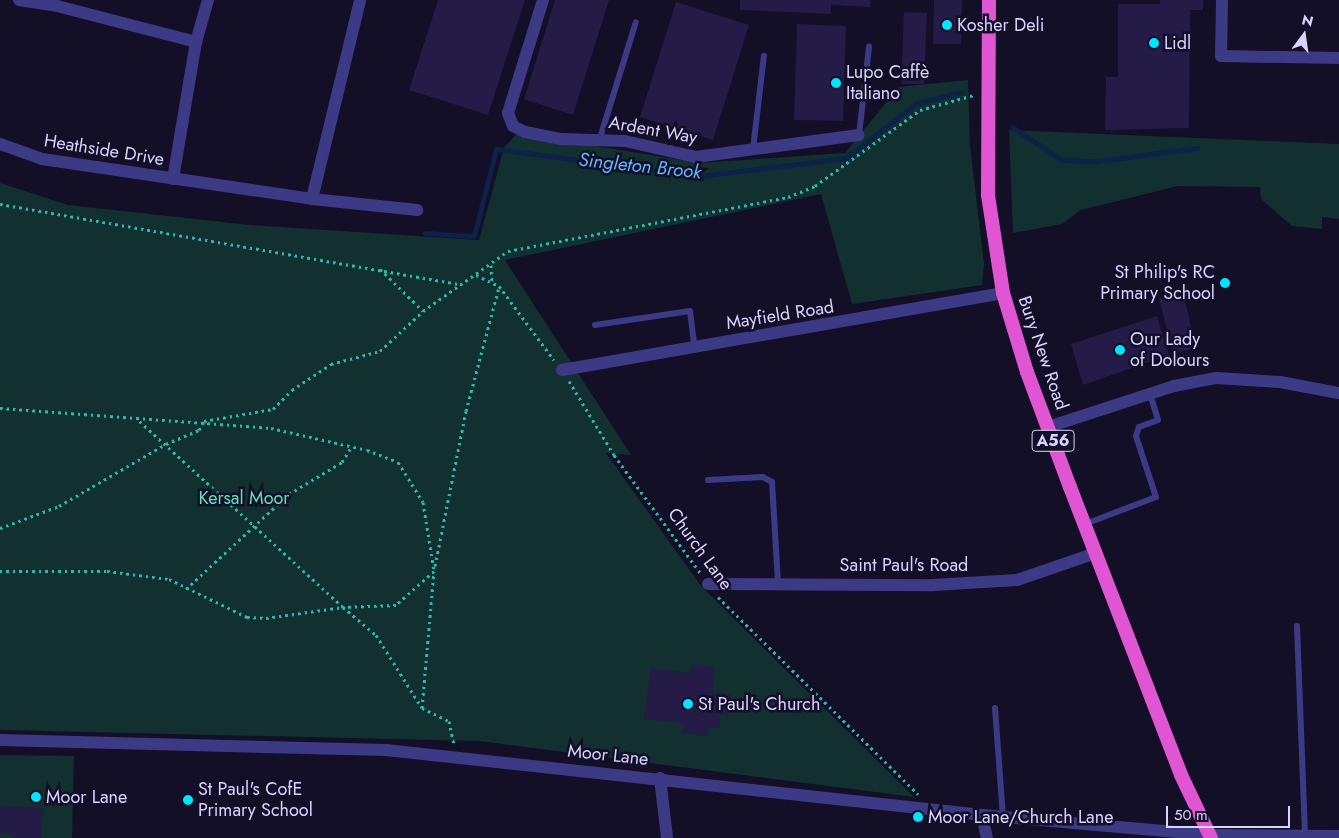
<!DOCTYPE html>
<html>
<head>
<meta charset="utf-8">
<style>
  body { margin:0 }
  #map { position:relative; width:1339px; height:838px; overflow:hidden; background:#130f26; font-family:Jost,sans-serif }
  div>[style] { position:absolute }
  .green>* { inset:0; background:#12302f }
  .stream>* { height:5px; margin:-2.5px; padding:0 2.5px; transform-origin:2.5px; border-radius:2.5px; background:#0c2248 }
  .building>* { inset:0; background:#241b47 }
  .path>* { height:3px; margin-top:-1.5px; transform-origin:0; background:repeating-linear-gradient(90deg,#2fb8b0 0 2.5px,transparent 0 6.5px) }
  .service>* { height:6px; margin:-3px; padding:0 3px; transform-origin:3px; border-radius:3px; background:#3d3a85 }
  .minor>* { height:12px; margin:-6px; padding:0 6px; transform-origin:6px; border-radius:6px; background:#3d3a85 }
  .trunk>* { height:14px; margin:-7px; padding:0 7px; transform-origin:7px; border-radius:7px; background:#e055d1 }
  .dots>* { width:14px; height:14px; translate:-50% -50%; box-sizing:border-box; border:2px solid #130f26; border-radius:50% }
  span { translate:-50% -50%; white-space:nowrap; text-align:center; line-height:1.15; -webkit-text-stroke:5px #130f26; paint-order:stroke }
  .shield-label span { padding:1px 4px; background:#130f26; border:1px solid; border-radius:4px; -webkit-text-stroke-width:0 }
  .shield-label { font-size:16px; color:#d9d4ff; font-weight:700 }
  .poi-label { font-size:18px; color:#d9d4ff }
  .left { translate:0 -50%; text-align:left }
  .right { translate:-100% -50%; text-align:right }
  .street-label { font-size:18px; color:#d9d4ff }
  .park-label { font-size:18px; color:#5fe0c0 }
  .water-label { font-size:19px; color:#62b6ff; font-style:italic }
  .north { position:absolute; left:1279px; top:10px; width:50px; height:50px; -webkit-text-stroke:4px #130f26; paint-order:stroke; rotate:14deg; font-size:14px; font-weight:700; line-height:20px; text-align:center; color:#d9d4ff }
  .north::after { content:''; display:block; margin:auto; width:18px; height:22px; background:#d9d4ff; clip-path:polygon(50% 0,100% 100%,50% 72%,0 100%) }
  .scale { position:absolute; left:1166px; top:806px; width:124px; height:22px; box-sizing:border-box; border:2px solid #d9d4ff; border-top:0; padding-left:6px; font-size:15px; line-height:18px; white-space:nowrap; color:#d9d4ff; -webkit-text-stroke:4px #130f26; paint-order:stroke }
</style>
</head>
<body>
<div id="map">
  <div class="green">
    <div style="clip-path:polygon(968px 80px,970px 145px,984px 264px,982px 285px,852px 304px,821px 194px,505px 260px,631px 455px,606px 453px,701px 586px,914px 797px,479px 741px,0 730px,0 183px,68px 205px,250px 225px,479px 240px,504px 148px,517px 133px,699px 163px,845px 153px,899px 87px)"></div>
    <div style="clip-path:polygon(1009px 130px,1339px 144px,1339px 219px,1322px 217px,1322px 229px,1292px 226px,1261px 199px,1260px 187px,1178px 186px,1081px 210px,1062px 224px,1013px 233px)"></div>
    <div style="clip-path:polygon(0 755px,74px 756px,72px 838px,0 838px)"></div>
  </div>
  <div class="stream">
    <div style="left:1012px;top:127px;width:60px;rotate:33.4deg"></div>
    <div style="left:1062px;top:160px;width:35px;rotate:2deg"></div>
    <div style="left:1097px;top:161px;width:101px;rotate:-7.4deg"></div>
    <div style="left:425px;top:233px;width:49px;rotate:3.5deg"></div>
    <div style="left:474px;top:236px;width:90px;rotate:-75.8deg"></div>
    <div style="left:496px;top:149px;width:206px;rotate:7.5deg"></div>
    <div style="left:700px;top:176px;width:147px;rotate:-7deg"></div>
    <div style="left:846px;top:158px;width:90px;rotate:-37.8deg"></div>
    <div style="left:917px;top:103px;width:45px;rotate:-14deg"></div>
  </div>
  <div class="building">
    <div style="clip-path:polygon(438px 0,525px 0,488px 115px,409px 90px)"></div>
    <div style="clip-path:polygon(555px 0,609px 0,573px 115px,524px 99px)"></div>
    <div style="clip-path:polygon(740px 0,871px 0,870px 7px,831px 5px,831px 14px,740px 10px)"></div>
    <div style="clip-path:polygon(934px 0,962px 0,961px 44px,933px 44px)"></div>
    <div style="clip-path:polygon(1160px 0,1203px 0,1203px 10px,1190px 10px,1189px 128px,1105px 130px,1106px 77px,1118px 77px,1118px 4px,1160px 4px)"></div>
    <div style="clip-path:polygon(676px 2px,749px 25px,713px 140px,640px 117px)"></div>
    <div style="clip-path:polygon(904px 12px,927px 13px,924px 84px,901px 84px)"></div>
    <div style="clip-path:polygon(797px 24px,846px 26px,843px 121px,794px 120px)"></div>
    <div style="clip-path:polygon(1184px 296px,1196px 349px,1173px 353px,1159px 299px)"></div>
    <div style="clip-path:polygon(1157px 316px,1169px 355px,1083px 385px,1071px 344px)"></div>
    <div style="clip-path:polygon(692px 665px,715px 668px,712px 692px,731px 694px,728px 715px,721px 714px,719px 728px,708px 727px,707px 736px,683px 733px,684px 723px,644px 719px,651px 668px,691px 673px)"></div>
    <div style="clip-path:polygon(0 806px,43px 808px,41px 838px,14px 838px,14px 834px,0 833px)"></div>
  </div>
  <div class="path">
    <div style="left:0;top:204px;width:464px;rotate:9.9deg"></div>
    <div style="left:491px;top:265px;width:17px;rotate:87deg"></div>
    <div style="left:380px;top:269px;width:60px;rotate:44.3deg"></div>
    <div style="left:476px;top:275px;width:25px;rotate:26deg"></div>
    <div style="left:499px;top:286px;width:92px;rotate:53.4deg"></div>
    <div style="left:569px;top:381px;width:87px;rotate:58.7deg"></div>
    <div style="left:614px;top:455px;width:147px;rotate:53.8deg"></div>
    <div style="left:0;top:408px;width:272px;rotate:4.2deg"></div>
    <div style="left:271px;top:428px;width:98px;rotate:12.9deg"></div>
    <div style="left:367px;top:450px;width:33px;rotate:21deg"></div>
    <div style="left:398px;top:462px;width:47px;rotate:58deg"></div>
    <div style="left:423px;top:502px;width:70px;rotate:80.9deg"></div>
    <div style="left:434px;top:571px;width:51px;rotate:138.2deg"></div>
    <div style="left:396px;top:605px;width:53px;rotate:177.8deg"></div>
    <div style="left:343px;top:607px;width:279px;rotate:-137.6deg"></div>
    <div style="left:0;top:528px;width:63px;rotate:-20.4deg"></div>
    <div style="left:59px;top:506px;width:124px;rotate:-30.1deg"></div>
    <div style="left:166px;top:444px;width:36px;rotate:-23deg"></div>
    <div style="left:199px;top:430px;width:10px;rotate:-61deg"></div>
    <div style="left:204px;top:421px;width:70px;rotate:-9.9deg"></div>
    <div style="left:273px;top:409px;width:27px;rotate:-45deg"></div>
    <div style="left:292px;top:390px;width:47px;rotate:-33.7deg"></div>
    <div style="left:331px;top:364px;width:51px;rotate:-14.9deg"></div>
    <div style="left:380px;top:351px;width:59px;rotate:-42.9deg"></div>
    <div style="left:423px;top:311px;width:104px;rotate:-35.2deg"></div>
    <div style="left:508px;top:251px;width:285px;rotate:-10.9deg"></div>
    <div style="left:788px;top:197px;width:29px;rotate:-22deg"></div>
    <div style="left:815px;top:186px;width:130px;rotate:-35.9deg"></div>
    <div style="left:920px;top:110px;width:56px;rotate:-15.5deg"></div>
    <div style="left:435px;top:566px;width:158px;rotate:-78.7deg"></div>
    <div style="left:466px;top:411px;width:128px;rotate:-75.1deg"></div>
    <div style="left:0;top:571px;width:107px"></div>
    <div style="left:107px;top:571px;width:63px;rotate:7.4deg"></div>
    <div style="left:169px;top:579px;width:87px;rotate:26deg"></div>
    <div style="left:247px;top:617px;width:19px;rotate:3deg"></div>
    <div style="left:266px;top:618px;width:78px;rotate:-8.1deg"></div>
    <div style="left:343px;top:607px;width:43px;rotate:40.3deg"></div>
    <div style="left:376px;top:635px;width:86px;rotate:57.8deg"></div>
    <div style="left:422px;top:708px;width:30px;rotate:26deg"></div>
    <div style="left:449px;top:721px;width:24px;rotate:78deg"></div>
    <div style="left:186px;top:589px;width:140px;rotate:-42.7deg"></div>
    <div style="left:289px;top:494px;width:62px;rotate:-31.1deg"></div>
    <div style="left:342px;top:462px;width:19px;rotate:-58deg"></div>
    <div style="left:718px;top:597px;width:281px;rotate:44.6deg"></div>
    <div style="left:422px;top:708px;width:137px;rotate:-85deg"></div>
  </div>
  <div class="service">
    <div style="left:859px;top:135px;width:89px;rotate:-83.5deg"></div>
    <div style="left:600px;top:138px;width:121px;rotate:-72.8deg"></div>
    <div style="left:753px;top:149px;width:94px;rotate:-83.3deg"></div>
    <div style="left:595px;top:325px;width:96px;rotate:-8.4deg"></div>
    <div style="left:690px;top:311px;width:35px;rotate:83deg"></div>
    <div style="left:708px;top:480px;width:55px;rotate:-3.1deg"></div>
    <div style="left:763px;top:477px;width:10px;rotate:29deg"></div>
    <div style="left:772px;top:482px;width:100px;rotate:86.6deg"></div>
    <div style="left:1085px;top:524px;width:76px;rotate:-20.8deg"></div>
    <div style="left:1156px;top:497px;width:64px;rotate:-108.2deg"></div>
    <div style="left:1136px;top:436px;width:9px;rotate:-72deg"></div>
    <div style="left:1139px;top:427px;width:20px;rotate:-20deg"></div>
    <div style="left:1158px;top:420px;width:28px;rotate:-107deg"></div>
    <div style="left:1297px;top:626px;width:209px;rotate:87.8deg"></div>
    <div style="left:995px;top:708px;width:108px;rotate:85.8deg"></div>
  </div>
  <div class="minor">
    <div style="left:19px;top:0;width:38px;rotate:9deg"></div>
    <div style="left:57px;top:6px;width:144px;rotate:14.5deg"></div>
    <div style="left:543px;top:0;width:118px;rotate:107.2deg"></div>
    <div style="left:508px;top:113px;width:14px;rotate:69deg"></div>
    <div style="left:513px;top:126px;width:13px;rotate:27deg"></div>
    <div style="left:525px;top:132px;width:37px;rotate:11deg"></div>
    <div style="left:561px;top:139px;width:64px;rotate:1.8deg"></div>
    <div style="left:625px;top:141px;width:73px;rotate:12.7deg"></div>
    <div style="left:696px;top:157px;width:164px;rotate:-7.7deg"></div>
    <div style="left:1222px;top:0;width:56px;rotate:91deg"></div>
    <div style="left:1221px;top:56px;width:118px;rotate:1deg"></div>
    <div style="left:0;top:144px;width:45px;rotate:19.7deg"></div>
    <div style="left:42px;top:159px;width:273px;rotate:8.4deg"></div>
    <div style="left:312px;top:199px;width:106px;rotate:6deg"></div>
    <div style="left:173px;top:179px;width:139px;rotate:-80.5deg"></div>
    <div style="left:196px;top:42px;width:44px;rotate:-74.1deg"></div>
    <div style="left:312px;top:199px;width:205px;rotate:-76.4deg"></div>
    <div style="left:562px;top:370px;width:448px;rotate:-9.9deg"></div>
    <div style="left:1048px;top:427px;width:133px;rotate:-18deg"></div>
    <div style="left:1174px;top:386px;width:43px;rotate:-10.8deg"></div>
    <div style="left:1216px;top:378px;width:64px;rotate:3.6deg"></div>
    <div style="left:1280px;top:382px;width:60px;rotate:10.6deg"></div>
    <div style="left:708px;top:584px;width:225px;rotate:0.3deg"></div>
    <div style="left:933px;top:585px;width:84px;rotate:-3.4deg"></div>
    <div style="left:1017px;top:580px;width:83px;rotate:-18.9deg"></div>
    <div style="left:0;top:740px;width:386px;rotate:1.5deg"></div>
    <div style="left:386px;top:750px;width:600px;rotate:6.22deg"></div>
    <div style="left:982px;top:815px;width:228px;rotate:5deg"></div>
    <div style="left:1209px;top:835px;width:130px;rotate:0.4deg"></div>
    <div style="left:660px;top:778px;width:60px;rotate:83.3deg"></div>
    <div style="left:982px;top:815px;width:24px;rotate:78deg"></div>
  </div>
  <div class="trunk">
    <div style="left:989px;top:0;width:195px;rotate:90.3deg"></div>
    <div style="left:988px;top:195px;width:99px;rotate:81.3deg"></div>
    <div style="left:1003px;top:293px;width:83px;rotate:73.1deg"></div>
    <div style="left:1027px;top:372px;width:123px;rotate:69.5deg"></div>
    <div style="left:1070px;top:487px;width:309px;rotate:68.9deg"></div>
    <div style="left:1181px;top:775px;width:70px;rotate:64.5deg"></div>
  </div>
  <div class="dots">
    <div style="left:947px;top:25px;background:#00e5ff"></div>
    <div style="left:1154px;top:43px;background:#00e5ff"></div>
    <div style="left:836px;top:83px;background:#00e5ff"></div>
    <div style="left:1225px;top:283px;background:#00e5ff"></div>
    <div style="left:1120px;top:350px;background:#00e5ff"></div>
    <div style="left:688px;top:704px;background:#00e5ff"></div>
    <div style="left:36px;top:797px;background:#00e5ff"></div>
    <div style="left:188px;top:800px;background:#00e5ff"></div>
    <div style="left:918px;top:817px;background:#00e5ff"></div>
  </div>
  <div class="shield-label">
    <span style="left:1053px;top:441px">A56</span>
  </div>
  <div class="poi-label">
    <span class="left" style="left:957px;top:25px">Kosher Deli</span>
    <span class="left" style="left:1164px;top:43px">Lidl</span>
    <span class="left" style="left:846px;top:83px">Lupo Caffè<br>Italiano</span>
    <span class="right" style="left:1215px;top:283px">St Philip's RC<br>Primary School</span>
    <span class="left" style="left:1130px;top:350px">Our Lady<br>of Dolours</span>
    <span class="left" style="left:698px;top:704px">St Paul's Church</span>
    <span class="left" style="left:198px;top:800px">St Paul's CofE<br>Primary School</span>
    <span class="left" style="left:46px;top:797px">Moor Lane</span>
    <span class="left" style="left:928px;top:817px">Moor Lane/Church Lane</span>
  </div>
  <div class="street-label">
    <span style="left:653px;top:130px;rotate:10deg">Ardent Way</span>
    <span style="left:104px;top:150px;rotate:9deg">Heathside Drive</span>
    <span style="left:780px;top:315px;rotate:-9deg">Mayfield Road</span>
    <span style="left:1043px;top:353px;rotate:71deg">Bury New Road</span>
    <span style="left:700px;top:549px;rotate:54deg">Church Lane</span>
    <span style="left:904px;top:565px">Saint Paul's Road</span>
    <span style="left:608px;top:755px;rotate:6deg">Moor Lane</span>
  </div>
  <div class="park-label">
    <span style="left:244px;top:498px">Kersal Moor</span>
  </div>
  <div class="water-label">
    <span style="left:640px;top:166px;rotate:6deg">Singleton Brook</span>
  </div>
  <div class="north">N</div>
  <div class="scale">50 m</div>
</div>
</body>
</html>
